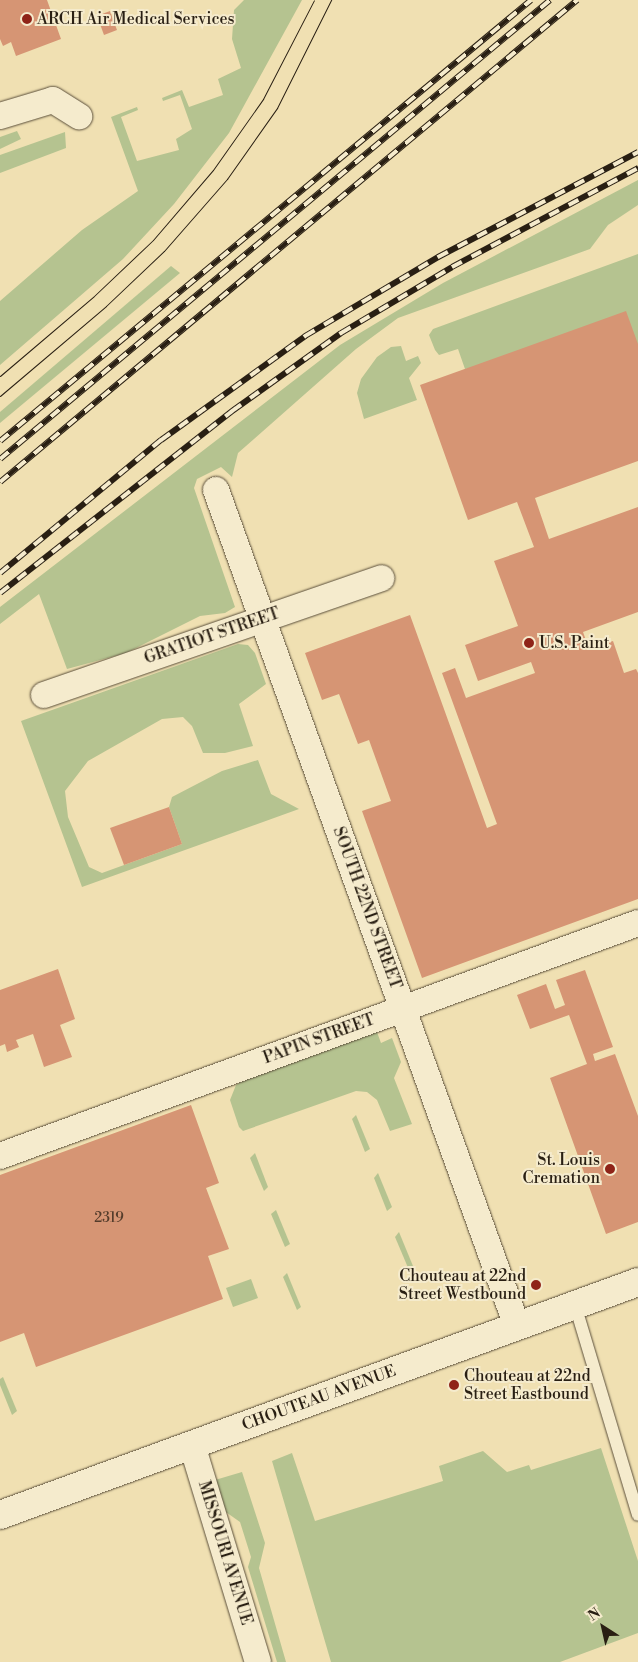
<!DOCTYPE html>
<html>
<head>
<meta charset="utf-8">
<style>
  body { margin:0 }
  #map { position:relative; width:638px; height:1662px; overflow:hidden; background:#f0e0b2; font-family:"Libre Bodoni",serif }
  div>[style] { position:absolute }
  .green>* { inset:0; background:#b5c390 }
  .building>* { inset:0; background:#d69574 }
  .roads { filter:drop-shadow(0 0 1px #5b4f3b) drop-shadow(0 0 1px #5b4f3b) }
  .service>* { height:12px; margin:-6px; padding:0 6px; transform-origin:6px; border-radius:6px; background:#f5ebcd }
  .minor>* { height:26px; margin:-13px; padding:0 13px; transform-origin:13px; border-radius:13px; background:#f5ebcd }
  .secondary>* { height:28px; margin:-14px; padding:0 14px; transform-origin:14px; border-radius:14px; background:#f5ebcd }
  .tram>* { height:1px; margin:-0.5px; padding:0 0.5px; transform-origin:0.5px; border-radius:0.5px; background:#291f13 }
  .rail>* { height:5.5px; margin-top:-2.75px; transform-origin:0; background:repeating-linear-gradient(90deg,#f5ebcd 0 11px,#291f13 0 22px); box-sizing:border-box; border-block:1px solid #291f13 }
  .dots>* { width:14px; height:14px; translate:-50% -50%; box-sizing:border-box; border:2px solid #f5ebcd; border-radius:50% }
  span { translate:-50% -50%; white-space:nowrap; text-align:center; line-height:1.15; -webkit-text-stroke:4px #f5ebcd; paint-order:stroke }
  .number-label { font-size:14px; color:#543c2b }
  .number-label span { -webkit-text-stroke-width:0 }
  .poi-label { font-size:16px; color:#291f13 }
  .left { translate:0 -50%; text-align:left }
  .right { translate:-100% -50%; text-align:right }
  .street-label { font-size:16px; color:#291f13 }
  .north { position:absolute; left:578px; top:1602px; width:50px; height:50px; -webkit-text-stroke:4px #f5ebcd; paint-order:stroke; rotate:325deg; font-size:14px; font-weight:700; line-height:20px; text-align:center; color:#291f13 }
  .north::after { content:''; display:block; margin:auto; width:18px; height:22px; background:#291f13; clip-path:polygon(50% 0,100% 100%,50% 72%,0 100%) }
</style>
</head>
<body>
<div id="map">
  <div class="green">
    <div style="clip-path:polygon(244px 0,302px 0,229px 133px,174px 204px,123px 259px,0 365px,0 301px,82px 230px,138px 191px,111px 117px,137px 107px,138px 110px,121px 117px,137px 161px,179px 150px,176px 139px,192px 129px,180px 95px,163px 101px,162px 98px,182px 90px,189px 107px,223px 95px,218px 79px,241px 68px,232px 39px,234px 10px)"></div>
    <div style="clip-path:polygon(17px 131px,21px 139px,0 149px,0 137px)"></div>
    <div style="clip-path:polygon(65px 132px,66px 148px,0 173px,0 155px)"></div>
    <div style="clip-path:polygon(638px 180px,638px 205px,608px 225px,590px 249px,398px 318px,356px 349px,238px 453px,232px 477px,221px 467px,197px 479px,194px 488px,235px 607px,225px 613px,200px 616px,126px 653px,67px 669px,39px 594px,0 624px,0 607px,340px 345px,443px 283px)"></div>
    <div style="clip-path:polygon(638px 254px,638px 344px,465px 369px,458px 349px,439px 355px,435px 350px,429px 335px,433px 329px)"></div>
    <div style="clip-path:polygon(171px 266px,180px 273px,0 423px,0 412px)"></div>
    <div style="clip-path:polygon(401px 346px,406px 361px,418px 356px,421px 363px,409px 378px,417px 400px,364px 419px,357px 393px,361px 379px,377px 357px,391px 347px)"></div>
    <div style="clip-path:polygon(238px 644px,248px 645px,255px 653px,266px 684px,239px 704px,253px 746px,225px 753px,203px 753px,192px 726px,183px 717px,162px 719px,88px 761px,65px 791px,68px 817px,89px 867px,102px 873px,182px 844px,169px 807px,172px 797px,222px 771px,258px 760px,271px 794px,299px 809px,82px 887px,21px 721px)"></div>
    <div style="clip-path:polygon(377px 1032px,381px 1043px,392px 1038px,401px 1062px,394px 1078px,412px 1124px,390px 1131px,377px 1100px,367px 1092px,356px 1091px,243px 1131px,239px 1127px,230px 1100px,236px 1085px,242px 1081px)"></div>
    <div style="clip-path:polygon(356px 1115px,370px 1149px,365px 1152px,352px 1119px)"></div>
    <div style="clip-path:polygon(255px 1153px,268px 1187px,264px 1191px,250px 1158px)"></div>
    <div style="clip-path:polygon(378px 1173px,392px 1207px,387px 1211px,374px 1178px)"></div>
    <div style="clip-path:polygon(276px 1210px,290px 1244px,285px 1247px,271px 1214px)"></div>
    <div style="clip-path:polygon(399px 1232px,413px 1266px,409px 1270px,395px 1237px)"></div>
    <div style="clip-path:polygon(287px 1273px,301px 1307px,297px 1310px,283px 1277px)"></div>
    <div style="clip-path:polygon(251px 1279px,258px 1298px,233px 1307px,226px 1288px)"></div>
    <div style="clip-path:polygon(3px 1377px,17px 1411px,12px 1415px,0 1385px,0 1379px)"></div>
    <div style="clip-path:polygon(601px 1448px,638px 1561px,638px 1633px,560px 1662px,331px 1662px,272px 1461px,292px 1453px,315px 1521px,443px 1481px,439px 1466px,483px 1451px,507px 1472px,529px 1465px,531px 1470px)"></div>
    <div style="clip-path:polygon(242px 1472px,265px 1543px,259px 1568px,286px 1662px,277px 1662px,248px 1567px,251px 1557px,240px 1522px,223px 1510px,215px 1480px)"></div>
  </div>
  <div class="building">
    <div style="clip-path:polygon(0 0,47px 0,61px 39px,16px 56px,11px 42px,3px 46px,0 39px)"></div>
    <div style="clip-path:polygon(110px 11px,117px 30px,104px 35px,97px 16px)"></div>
    <div style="clip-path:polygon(626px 311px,638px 344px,638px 461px,535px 498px,549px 539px,638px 507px,638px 612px,583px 632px,589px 649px,613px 641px,624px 673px,636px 669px,638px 673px,638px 899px,422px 978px,362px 811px,391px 801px,369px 740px,358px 744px,339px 694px,322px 700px,305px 653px,410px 615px,487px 828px,497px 824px,442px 673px,455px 668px,466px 698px,535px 673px,531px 662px,478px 681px,465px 645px,518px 626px,494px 561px,534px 547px,517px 502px,468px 520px,420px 385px)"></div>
    <div style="clip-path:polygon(169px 807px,182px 844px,124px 865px,110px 828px)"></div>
    <div style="clip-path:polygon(58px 969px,75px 1019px,60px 1025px,72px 1057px,44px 1067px,33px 1034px,16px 1040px,19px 1047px,7px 1052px,5px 1044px,0 1046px,0 990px)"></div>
    <div style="clip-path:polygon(585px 970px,613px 1047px,593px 1054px,595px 1061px,615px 1054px,638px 1116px,638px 1222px,606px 1234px,550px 1078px,587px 1064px,569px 1015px,530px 1029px,517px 995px,546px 984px,555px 1009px,565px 1005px,556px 980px)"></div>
    <div style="clip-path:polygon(191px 1105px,219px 1183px,206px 1188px,229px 1249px,208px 1256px,223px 1299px,36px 1367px,24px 1333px,0 1342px,0 1175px)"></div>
  </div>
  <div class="roads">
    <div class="service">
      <div style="left:575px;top:1305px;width:219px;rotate:73.3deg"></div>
    </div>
    <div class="minor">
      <div style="left:0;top:116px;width:55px;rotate:-16.8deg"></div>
      <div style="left:53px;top:100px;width:31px;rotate:32deg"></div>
      <div style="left:216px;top:490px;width:889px;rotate:70.2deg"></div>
      <div style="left:44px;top:695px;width:357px;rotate:-19.1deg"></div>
      <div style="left:0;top:1156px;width:679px;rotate:-20.06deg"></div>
      <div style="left:192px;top:1445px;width:227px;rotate:73.1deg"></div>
    </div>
    <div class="secondary">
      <div style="left:0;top:1515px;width:679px;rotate:-20.06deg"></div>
    </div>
  </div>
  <div class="tram">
    <div style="left:0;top:376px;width:123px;rotate:-40.4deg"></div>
    <div style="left:94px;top:296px;width:81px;rotate:-43.5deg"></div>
    <div style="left:153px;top:240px;width:92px;rotate:-49.4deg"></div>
    <div style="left:213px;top:170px;width:87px;rotate:-54.8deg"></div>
    <div style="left:263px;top:99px;width:111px;rotate:-62.7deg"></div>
    <div style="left:0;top:396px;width:139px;rotate:-40.3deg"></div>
    <div style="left:106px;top:306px;width:80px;rotate:-43.5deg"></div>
    <div style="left:164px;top:251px;width:96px;rotate:-48.8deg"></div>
    <div style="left:227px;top:179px;width:87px;rotate:-54.8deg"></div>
    <div style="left:277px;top:108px;width:121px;rotate:-63.4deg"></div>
  </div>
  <div class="rail">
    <div style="left:0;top:441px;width:690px;rotate:-39.71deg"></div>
    <div style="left:0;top:459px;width:716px;rotate:-39.85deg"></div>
    <div style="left:0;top:482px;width:752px;rotate:-39.87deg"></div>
    <div style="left:0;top:573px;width:209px;rotate:-39.6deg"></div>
    <div style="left:161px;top:440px;width:178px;rotate:-35.8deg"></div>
    <div style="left:305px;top:336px;width:155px;rotate:-30.7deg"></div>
    <div style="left:438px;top:257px;width:226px;rotate:-27.7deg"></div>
    <div style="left:0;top:593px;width:295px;rotate:-38.1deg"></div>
    <div style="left:232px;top:411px;width:134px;rotate:-35.6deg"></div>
    <div style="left:341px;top:333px;width:129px;rotate:-30.7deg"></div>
    <div style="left:452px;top:267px;width:211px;rotate:-28deg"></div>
  </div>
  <div class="dots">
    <div style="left:27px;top:19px;background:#8f2418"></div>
    <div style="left:529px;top:643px;background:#8f2418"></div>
    <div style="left:610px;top:1169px;background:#8f2418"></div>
    <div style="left:536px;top:1285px;background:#8f2418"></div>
    <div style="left:454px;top:1385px;background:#8f2418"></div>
  </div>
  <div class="number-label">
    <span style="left:109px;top:1218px">2319</span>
  </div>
  <div class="poi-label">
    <span class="left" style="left:37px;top:19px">ARCH Air Medical Services</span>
    <span class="left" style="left:539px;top:643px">U.S. Paint</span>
    <span class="right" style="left:600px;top:1169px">St. Louis<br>Cremation</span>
    <span class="right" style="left:526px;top:1285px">Chouteau at 22nd<br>Street Westbound</span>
    <span class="left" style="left:464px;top:1385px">Chouteau at 22nd<br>Street Eastbound</span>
  </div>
  <div class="street-label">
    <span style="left:212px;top:636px;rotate:-19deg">GRATIOT STREET</span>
    <span style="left:367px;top:908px;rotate:70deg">SOUTH 22ND STREET</span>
    <span style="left:319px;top:1039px;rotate:-20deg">PAPIN STREET</span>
    <span style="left:319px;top:1398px;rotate:-20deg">CHOUTEAU AVENUE</span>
    <span style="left:225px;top:1553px;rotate:73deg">MISSOURI AVENUE</span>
  </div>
  <div class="north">N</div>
</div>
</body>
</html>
